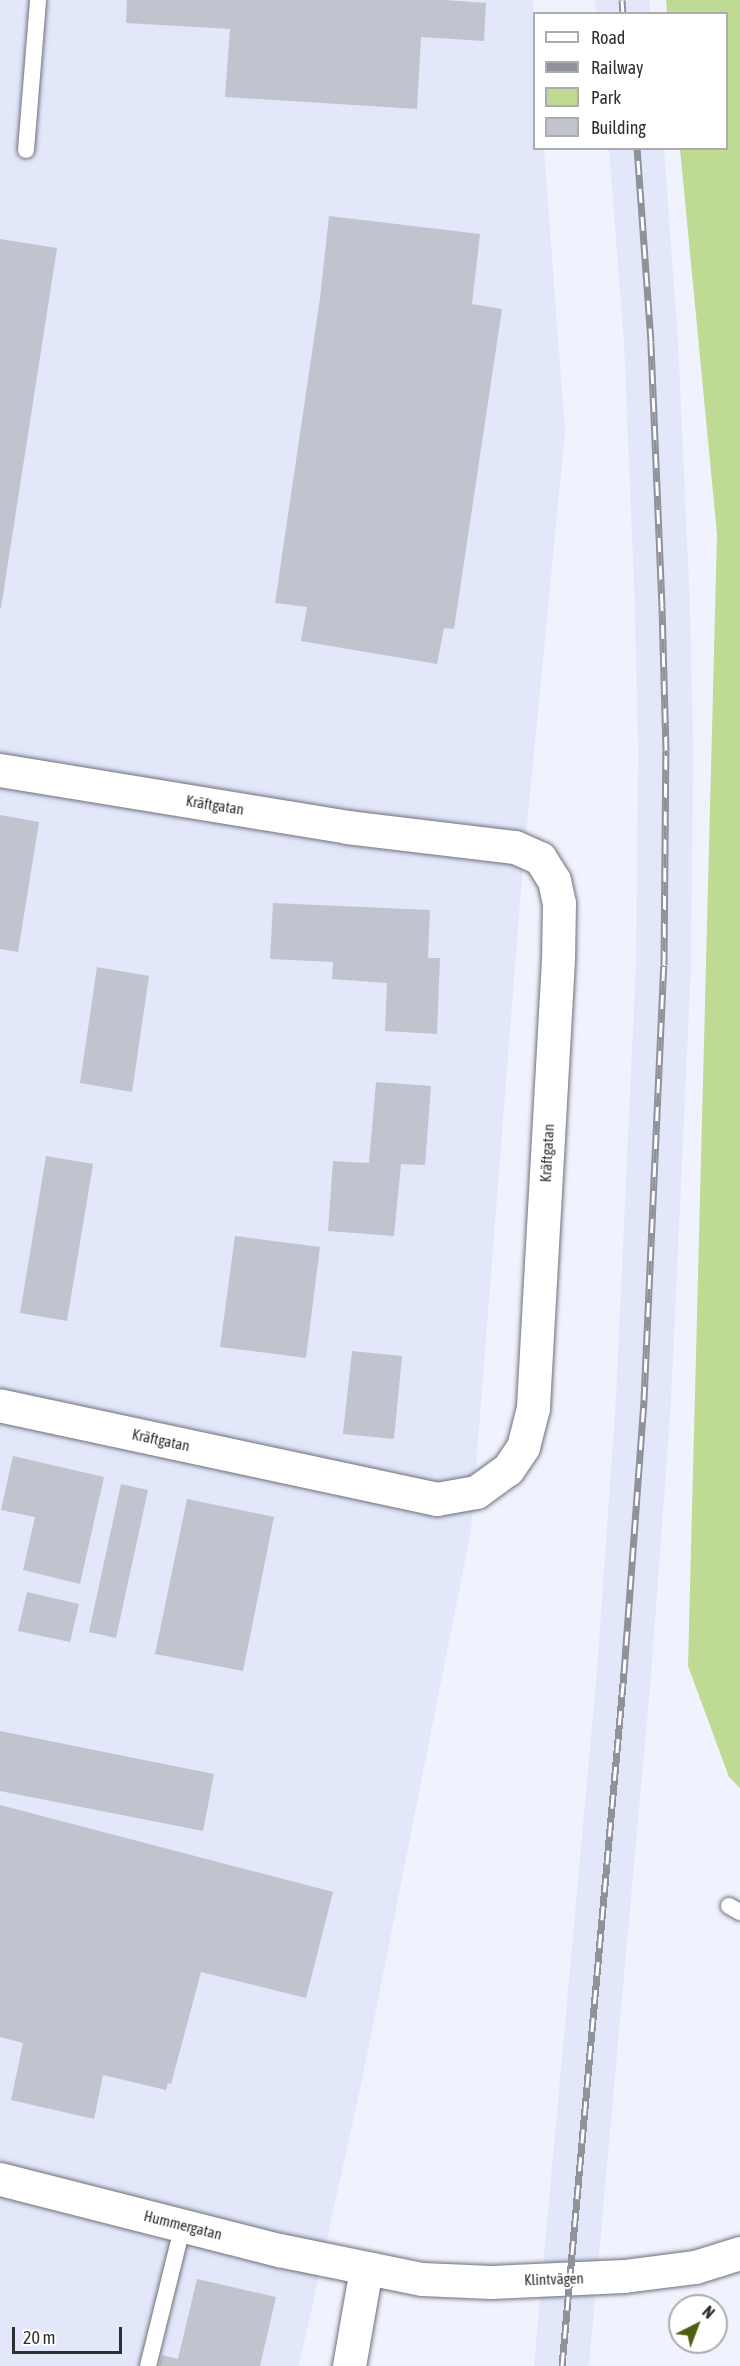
<!DOCTYPE html>
<html>
<head>
<meta charset="utf-8">
<style>
  body { margin:0 }
  #map { position:relative; width:740px; height:2366px; overflow:hidden; background:#f0f3fe; font-family:"Asap Condensed",sans-serif }
  div>[style] { position:absolute }
  .built>* { inset:0; background:#e3e7fa }
  .green>* { inset:0; background:#bfda93 }
  .building>* { inset:0; background:#c1c3ce }
  .roads { filter:drop-shadow(0 0 2px #6e717b) drop-shadow(0 0 2px #6e717b) }
  .lane>* { height:16px; margin:-8px; padding:0 8px; transform-origin:8px; border-radius:8px; background:#fff }
  .street>* { height:33px; margin:-16.5px; padding:0 16.5px; transform-origin:16.5px; border-radius:16.5px; background:#fff }
  .secondary>* { height:33px; margin:-16.5px; padding:0 16.5px; transform-origin:16.5px; border-radius:16.5px; background:#fff }
  .rail>* { height:7px; margin-top:-3.5px; transform-origin:0; background:repeating-linear-gradient(90deg,#fff 0 14px,#909299 0 28px); box-sizing:border-box; border-block:2px solid #909299 }
  span { translate:-50% -50%; white-space:nowrap; text-align:center; line-height:1.15; -webkit-text-stroke:4.5px #fff; paint-order:stroke }
  .street-label { font-size:15px; color:#2e2f33 }
  .legend { position:absolute; left:533px; top:12px; width:195px; height:138px; box-sizing:border-box; background:#fff; border:2px solid #abacad; margin:0; padding:8px 10px; list-style:none; font-size:18px; color:#2e2f33 }
  .legend li { display:flex; align-items:center; gap:12px; height:30px }
  .legend b { width:30px; border:2px solid #abacad }
  .north { position:absolute; left:668px; top:2294px; width:60px; height:60px; box-sizing:border-box; background:#fff; border:2px solid #abacad; border-radius:50%; rotate:42deg; font-size:16px; font-weight:700; line-height:24px; text-align:center; color:#2e2f33 }
  .north::after { content:''; display:block; margin:auto; width:21px; height:27px; background:#4b6210; clip-path:polygon(50% 0,100% 100%,50% 72%,0 100%) }
  .scale { position:absolute; left:12px; top:2327px; width:110px; height:27px; box-sizing:border-box; border:3px solid #2e2f33; border-top:0; padding-left:8px; font-size:18px; line-height:21px; white-space:nowrap; color:#2e2f33; -webkit-text-stroke:4px #fff; paint-order:stroke }
</style>
</head>
<body>
<div id="map">
  <div class="built">
    <div style="clip-path:polygon(0 0,533px 0,534px 148px,544px 149px,565px 432px,522px 877px,471px 1531px,361px 2085px,299px 2366px,0 2366px)"></div>
    <div style="clip-path:polygon(594px 0,649px 0,651px 13px,596px 13px)"></div>
    <div style="clip-path:polygon(609px 149px,664px 149px,678px 341px,690px 607px,693px 750px,691px 965px,671px 1402px,651px 1676px,589px 2366px,534px 2366px,597px 1671px,616px 1398px,636px 964px,638px 750px,635px 608px,624px 343px)"></div>
  </div>
  <div class="green">
    <div style="clip-path:polygon(666px 0,740px 0,740px 1788px,729px 1777px,688px 1666px,717px 534px,680px 149px,726px 148px,726px 14px,667px 13px)"></div>
  </div>
  <div class="building">
    <div style="clip-path:polygon(127px 0,445px 0,486px 3px,484px 41px,421px 37px,417px 109px,225px 97px,230px 29px,126px 23px)"></div>
    <div style="clip-path:polygon(329px 216px,480px 234px,472px 304px,502px 309px,454px 629px,444px 628px,437px 664px,301px 641px,307px 607px,275px 603px,320px 298px)"></div>
    <div style="clip-path:polygon(0 239px,57px 248px,1px 608px,0 608px)"></div>
    <div style="clip-path:polygon(0 815px,39px 822px,18px 952px,0 949px)"></div>
    <div style="clip-path:polygon(273px 903px,430px 910px,428px 958px,440px 958px,437px 1034px,385px 1031px,387px 983px,332px 979px,333px 962px,270px 959px)"></div>
    <div style="clip-path:polygon(97px 967px,149px 976px,132px 1092px,80px 1083px)"></div>
    <div style="clip-path:polygon(376px 1082px,431px 1086px,425px 1165px,401px 1164px,394px 1236px,328px 1231px,333px 1161px,369px 1163px)"></div>
    <div style="clip-path:polygon(46px 1156px,93px 1164px,67px 1321px,20px 1313px)"></div>
    <div style="clip-path:polygon(235px 1236px,320px 1247px,306px 1358px,220px 1347px)"></div>
    <div style="clip-path:polygon(352px 1351px,402px 1356px,394px 1439px,343px 1434px)"></div>
    <div style="clip-path:polygon(13px 1456px,104px 1477px,80px 1584px,23px 1570px,35px 1517px,1px 1510px)"></div>
    <div style="clip-path:polygon(121px 1484px,148px 1490px,116px 1638px,89px 1632px)"></div>
    <div style="clip-path:polygon(187px 1499px,274px 1517px,243px 1671px,155px 1654px)"></div>
    <div style="clip-path:polygon(27px 1592px,79px 1604px,70px 1642px,18px 1631px)"></div>
    <div style="clip-path:polygon(0 1731px,214px 1774px,203px 1831px,0 1791px)"></div>
    <div style="clip-path:polygon(0 1805px,333px 1892px,306px 1998px,201px 1972px,171px 2084px,168px 2083px,166px 2090px,103px 2075px,94px 2119px,11px 2100px,23px 2043px,0 2037px)"></div>
    <div style="clip-path:polygon(197px 2279px,276px 2297px,260px 2366px,159px 2366px,162px 2355px,178px 2359px)"></div>
  </div>
  <div class="roads">
    <div class="lane">
      <div style="left:26px;top:150px;width:150px;rotate:-85.4deg"></div>
      <div style="left:729px;top:1906px;width:13px;rotate:29deg"></div>
      <div style="left:148px;top:2366px;width:145px;rotate:-76.1deg"></div>
    </div>
    <div class="street">
      <div style="left:0;top:770px;width:352px;rotate:9.3deg"></div>
      <div style="left:347px;top:827px;width:169px;rotate:6.8deg"></div>
      <div style="left:515px;top:847px;width:27px;rotate:24deg"></div>
      <div style="left:540px;top:858px;width:26px;rotate:58deg"></div>
      <div style="left:554px;top:880px;width:24px;rotate:78deg"></div>
      <div style="left:559px;top:903px;width:56px;rotate:91deg"></div>
      <div style="left:558px;top:959px;width:450px;rotate:93.2deg"></div>
      <div style="left:533px;top:1408px;width:40px;rotate:104.4deg"></div>
      <div style="left:523px;top:1447px;width:27px;rotate:124deg"></div>
      <div style="left:508px;top:1469px;width:39px;rotate:144deg"></div>
      <div style="left:476px;top:1492px;width:40px;rotate:170deg"></div>
      <div style="left:437px;top:1499px;width:447px;rotate:-167.9deg"></div>
    </div>
    <div class="secondary">
      <div style="left:0;top:2179px;width:288px;rotate:14.3deg"></div>
      <div style="left:279px;top:2250px;width:146px;rotate:11.5deg"></div>
      <div style="left:422px;top:2279px;width:69px;rotate:2.5deg"></div>
      <div style="left:491px;top:2282px;width:133px;rotate:-2.6deg"></div>
      <div style="left:624px;top:2276px;width:72px;rotate:-7.2deg"></div>
      <div style="left:695px;top:2267px;width:47px;rotate:-17.3deg"></div>
      <div style="left:349px;top:2366px;width:98px;rotate:-80.1deg"></div>
    </div>
  </div>
  <div class="rail">
    <div style="left:622px;top:0;width:14px;rotate:86deg"></div>
    <div style="left:562px;top:2366px;width:696px;rotate:-84.89deg"></div>
    <div style="left:624px;top:1673px;width:274px;rotate:-85.8deg"></div>
    <div style="left:644px;top:1400px;width:435px;rotate:-87.4deg"></div>
    <div style="left:664px;top:965px;width:215px;rotate:-89.5deg"></div>
    <div style="left:666px;top:750px;width:143px;rotate:-91.6deg"></div>
    <div style="left:662px;top:607px;width:265px;rotate:-92.4deg"></div>
    <div style="left:651px;top:342px;width:195px;rotate:-94.1deg"></div>
  </div>
  <div class="street-label">
    <span style="left:215px;top:805px;rotate:9deg">Kräftgatan</span>
    <span style="left:547px;top:1153px;rotate:-87deg">Kräftgatan</span>
    <span style="left:161px;top:1440px;rotate:12deg">Kräftgatan</span>
    <span style="left:183px;top:2225px;rotate:14deg">Hummergatan</span>
    <span style="left:554px;top:2279px;rotate:-2deg">Klintvägen</span>
  </div>
  <ul class="legend">
  <li><b style="height:8px;background:#fff"></b>Road</li>
  <li><b style="height:8px;background:#909299"></b>Railway</li>
  <li><b style="height:16px;background:#bfda93"></b>Park</li>
  <li><b style="height:16px;background:#c1c3ce"></b>Building</li>
  </ul>
  <div class="north">N</div>
  <div class="scale">20 m</div>
</div>
</body>
</html>
